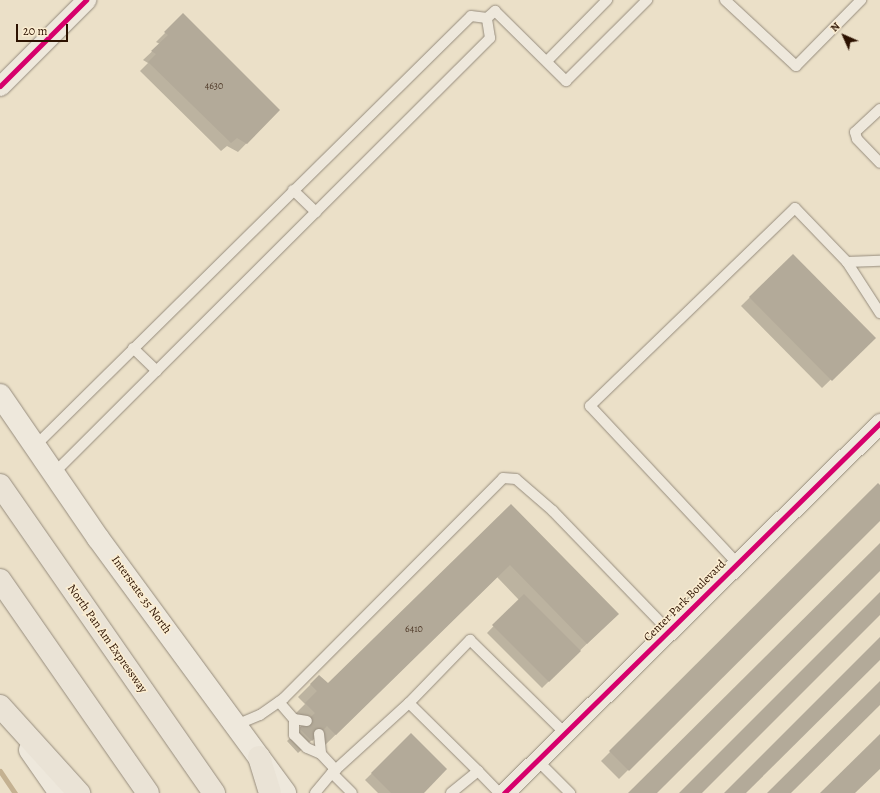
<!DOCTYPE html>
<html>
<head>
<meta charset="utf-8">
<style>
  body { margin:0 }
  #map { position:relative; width:880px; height:793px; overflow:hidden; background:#ebe0c8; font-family:Alegreya,serif }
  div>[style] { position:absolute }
  .shadow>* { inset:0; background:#0003 }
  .stream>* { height:5px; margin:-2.5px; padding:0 2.5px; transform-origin:2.5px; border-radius:2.5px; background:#c4b191 }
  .building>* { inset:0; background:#b3aa99 }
  .roads { filter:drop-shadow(0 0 1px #968c7d) drop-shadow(0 0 1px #968c7d) }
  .service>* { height:10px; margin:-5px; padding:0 5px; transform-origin:5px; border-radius:5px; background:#eee8dc }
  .minor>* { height:19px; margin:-9.5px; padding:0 9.5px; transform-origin:9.5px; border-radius:9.5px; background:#eee8dc }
  .secondary>* { height:22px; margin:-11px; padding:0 11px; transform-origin:11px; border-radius:11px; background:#eee8dc }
  .motorway>* { height:22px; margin:-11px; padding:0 11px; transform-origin:11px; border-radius:11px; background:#eae3d6 }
  .cycleway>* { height:5px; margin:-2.5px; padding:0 2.5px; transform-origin:2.5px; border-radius:2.5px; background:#d6006c }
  span { translate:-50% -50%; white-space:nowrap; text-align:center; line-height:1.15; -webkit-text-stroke:3px #fceed2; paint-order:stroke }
  .number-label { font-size:10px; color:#4e3827 }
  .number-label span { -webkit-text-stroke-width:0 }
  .street-label { font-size:12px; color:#2c1201 }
  .north { position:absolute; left:824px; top:16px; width:40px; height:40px; -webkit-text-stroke:3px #fceed2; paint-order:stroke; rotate:315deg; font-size:11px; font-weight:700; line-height:16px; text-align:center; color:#2c1201 }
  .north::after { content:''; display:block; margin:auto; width:14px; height:18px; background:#2c1201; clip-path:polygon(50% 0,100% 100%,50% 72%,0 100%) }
  .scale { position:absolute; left:16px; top:24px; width:52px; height:18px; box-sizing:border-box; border:2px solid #2c1201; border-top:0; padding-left:5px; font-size:12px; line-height:14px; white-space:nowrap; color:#2c1201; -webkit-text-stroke:3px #fceed2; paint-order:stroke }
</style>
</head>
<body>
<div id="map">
  <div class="shadow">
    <div style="clip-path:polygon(183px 15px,279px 110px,238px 152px,227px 146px,221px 151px,140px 71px,148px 63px,143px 60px,160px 44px,156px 42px)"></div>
    <div style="clip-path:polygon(793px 255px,874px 338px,822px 388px,741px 306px)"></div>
    <div style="clip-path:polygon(878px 484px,880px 487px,880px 519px,619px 779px,601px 761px)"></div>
    <div style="clip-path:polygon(511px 505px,617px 614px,542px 688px,487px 633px,519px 600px,497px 577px,323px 747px,314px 738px,298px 753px,287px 741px,303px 726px,293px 716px,305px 704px,298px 697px,319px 676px,328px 684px)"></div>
    <div style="clip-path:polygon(411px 735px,422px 793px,378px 793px,365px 780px)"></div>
  </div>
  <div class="stream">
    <div style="left:0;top:771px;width:27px;rotate:56deg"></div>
  </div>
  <div class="building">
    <div style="clip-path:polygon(183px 13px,280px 110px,247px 144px,237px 138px,231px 143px,148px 62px,156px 54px,151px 51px,168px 35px,164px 32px)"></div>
    <div style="clip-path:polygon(793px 254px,876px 338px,832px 381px,749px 297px)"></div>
    <div style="clip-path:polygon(878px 483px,880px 485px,880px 521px,629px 771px,609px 751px)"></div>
    <div style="clip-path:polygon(511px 504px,619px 614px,587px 644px,510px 565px,336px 735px,327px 726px,312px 741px,299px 728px,315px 713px,305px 703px,317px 691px,310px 684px,319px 675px,328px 683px)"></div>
    <div style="clip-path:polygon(880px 543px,880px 571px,657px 793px,628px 793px)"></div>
    <div style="clip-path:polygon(880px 592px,880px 615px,702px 793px,679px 793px)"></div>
    <div style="clip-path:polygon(524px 594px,581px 651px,549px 682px,492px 625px)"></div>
    <div style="clip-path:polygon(880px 637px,880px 660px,746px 793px,724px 793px)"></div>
    <div style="clip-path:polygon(880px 681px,880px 705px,791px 793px,767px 793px)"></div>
    <div style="clip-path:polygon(411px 733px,447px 769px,424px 793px,391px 793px,371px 773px)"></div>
    <div style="clip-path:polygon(880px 734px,880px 769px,855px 793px,820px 793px)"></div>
  </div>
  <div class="roads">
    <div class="service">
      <div style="left:725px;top:0;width:97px;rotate:42.9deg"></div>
      <div style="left:796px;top:66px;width:93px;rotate:-45.4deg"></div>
      <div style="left:487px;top:18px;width:11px;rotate:-41deg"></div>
      <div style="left:495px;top:11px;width:100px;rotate:44.6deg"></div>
      <div style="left:566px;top:81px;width:115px;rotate:-45deg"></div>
      <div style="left:547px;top:61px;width:86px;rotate:-45.5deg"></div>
      <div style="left:880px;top:109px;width:34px;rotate:137deg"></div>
      <div style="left:855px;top:132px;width:7px;rotate:74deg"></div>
      <div style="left:857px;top:139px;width:33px;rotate:46deg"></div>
      <div style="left:293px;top:190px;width:32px;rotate:44deg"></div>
      <div style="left:847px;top:262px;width:61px;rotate:57.1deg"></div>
      <div style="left:133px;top:348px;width:33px;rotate:44deg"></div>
      <div style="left:35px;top:446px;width:612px;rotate:-44.6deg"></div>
      <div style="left:471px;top:16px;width:16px;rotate:7deg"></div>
      <div style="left:54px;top:473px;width:616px;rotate:-44.93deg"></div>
      <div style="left:490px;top:38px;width:20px;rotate:-99deg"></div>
      <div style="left:737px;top:563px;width:215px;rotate:-133.1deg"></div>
      <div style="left:590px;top:406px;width:285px;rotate:-44deg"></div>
      <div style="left:795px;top:208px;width:75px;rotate:46.1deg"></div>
      <div style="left:847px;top:262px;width:33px;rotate:-2deg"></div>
      <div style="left:279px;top:702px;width:23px;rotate:49deg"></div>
      <div style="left:294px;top:719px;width:16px;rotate:90deg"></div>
      <div style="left:294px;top:735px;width:18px;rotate:45deg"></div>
      <div style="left:307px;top:748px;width:15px;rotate:23deg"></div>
      <div style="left:321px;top:754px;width:22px;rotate:47deg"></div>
      <div style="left:409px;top:703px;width:88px;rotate:-45.9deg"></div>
      <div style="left:470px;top:640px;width:133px;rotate:44.4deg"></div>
      <div style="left:294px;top:719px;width:13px;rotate:9deg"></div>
      <div style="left:236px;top:725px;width:26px;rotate:-23deg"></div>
      <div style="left:260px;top:715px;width:29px;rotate:-35deg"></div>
      <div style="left:284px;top:698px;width:310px;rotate:-45.1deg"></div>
      <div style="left:503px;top:478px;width:13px;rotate:4deg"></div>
      <div style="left:516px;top:479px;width:49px;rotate:40.9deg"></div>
      <div style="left:553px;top:511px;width:167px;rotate:46deg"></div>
      <div style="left:319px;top:734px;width:20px;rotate:84deg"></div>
      <div style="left:537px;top:760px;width:47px;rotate:45deg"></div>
      <div style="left:332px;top:773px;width:104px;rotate:-42.3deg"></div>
      <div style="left:409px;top:703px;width:97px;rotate:44.6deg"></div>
      <div style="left:315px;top:793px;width:26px;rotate:-50deg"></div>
      <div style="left:332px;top:773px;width:28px;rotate:45deg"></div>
      <div style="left:451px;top:793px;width:35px;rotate:-39deg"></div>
      <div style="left:478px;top:771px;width:30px;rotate:46deg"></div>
    </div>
    <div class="minor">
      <div style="left:0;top:86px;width:122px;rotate:-45deg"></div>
      <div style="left:504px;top:793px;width:528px;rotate:-44.54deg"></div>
    </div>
    <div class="secondary">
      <div style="left:0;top:395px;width:173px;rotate:55.6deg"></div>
      <div style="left:98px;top:538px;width:316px;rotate:53.7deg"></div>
      <div style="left:30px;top:750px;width:52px;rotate:55.1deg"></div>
    </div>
    <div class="motorway">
      <div style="left:0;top:485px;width:375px;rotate:55.2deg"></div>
      <div style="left:0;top:580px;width:259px;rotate:55.2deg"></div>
      <div style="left:0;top:706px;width:118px;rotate:47.8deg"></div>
      <div style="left:259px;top:757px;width:38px;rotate:73deg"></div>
    </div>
  </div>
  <div class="cycleway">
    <div style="left:0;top:86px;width:122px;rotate:-45deg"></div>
    <div style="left:504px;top:793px;width:528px;rotate:-44.54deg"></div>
  </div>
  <div class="number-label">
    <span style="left:214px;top:86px">4630</span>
    <span style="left:414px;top:629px">6410</span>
  </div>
  <div class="street-label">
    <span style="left:141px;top:595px;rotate:54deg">Interstate 35 North</span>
    <span style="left:685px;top:601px;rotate:-45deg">Center Park Boulevard</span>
    <span style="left:107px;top:639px;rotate:55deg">North Pan Am Expressway</span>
  </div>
  <div class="north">N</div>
  <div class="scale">20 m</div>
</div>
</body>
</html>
